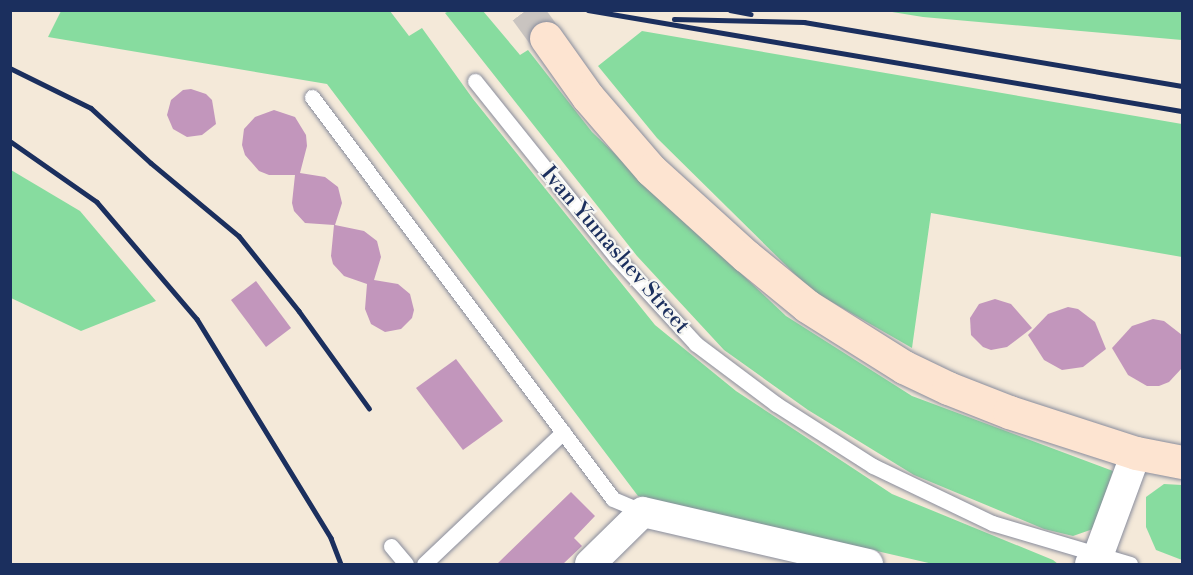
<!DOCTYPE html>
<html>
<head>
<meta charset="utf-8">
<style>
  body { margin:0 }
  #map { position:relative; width:1193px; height:575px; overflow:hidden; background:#f4e9d9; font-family:"Libre Bodoni",serif }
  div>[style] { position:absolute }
  .green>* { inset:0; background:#87dc9f }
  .building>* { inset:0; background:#c296bc }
  .secondary-tunnel>* { height:33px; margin-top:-16.5px; transform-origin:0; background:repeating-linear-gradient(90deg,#c9c4c0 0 33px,transparent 0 49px) }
  .roads { filter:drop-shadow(0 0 2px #888c9c) drop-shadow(0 0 2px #888c9c) }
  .lane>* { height:15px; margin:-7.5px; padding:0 7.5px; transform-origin:7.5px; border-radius:7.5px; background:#fff }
  .street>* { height:30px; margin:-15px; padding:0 15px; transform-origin:15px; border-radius:15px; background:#fff }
  .secondary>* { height:33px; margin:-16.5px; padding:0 16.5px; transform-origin:16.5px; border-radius:16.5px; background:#fde4d1 }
  .rail>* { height:4.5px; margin:-2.25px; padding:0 2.25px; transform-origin:2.25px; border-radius:2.25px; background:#1b2f5e }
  span { translate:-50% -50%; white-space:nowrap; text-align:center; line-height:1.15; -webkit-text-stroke:4.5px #f6f6f2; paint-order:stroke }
  .street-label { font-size:22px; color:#1b2f5e }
  .frame { position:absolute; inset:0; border:12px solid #1b2f5e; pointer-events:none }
</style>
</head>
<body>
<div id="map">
  <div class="green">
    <div style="clip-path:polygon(61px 11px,390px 11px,409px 36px,422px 28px,473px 99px,655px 325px,736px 391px,892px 494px,1053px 560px,1058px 564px,933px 564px,638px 496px,327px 84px,48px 37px)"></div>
    <div style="clip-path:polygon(449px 11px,483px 11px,520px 55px,528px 50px,592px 132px,786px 316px,912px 396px,1113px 471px,1093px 529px,1073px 536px,1044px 529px,914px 475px,808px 410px,724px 350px,637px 256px,445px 13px)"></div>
    <div style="clip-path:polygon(886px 11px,1182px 11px,1182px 40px,923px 17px)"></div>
    <div style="clip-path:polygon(642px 31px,1182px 124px,1182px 257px,931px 213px,912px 348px,811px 290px,657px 138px,598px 66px)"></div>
    <div style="clip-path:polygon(11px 170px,80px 211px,156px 301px,81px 331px,11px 298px)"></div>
    <div style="clip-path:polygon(1164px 484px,1182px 485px,1182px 560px,1156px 550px,1146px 527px,1146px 497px)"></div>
  </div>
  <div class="building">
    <div style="clip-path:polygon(191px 89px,206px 94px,212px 100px,216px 124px,202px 135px,187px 137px,173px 129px,167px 115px,171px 100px,183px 90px)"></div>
    <div style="clip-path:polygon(274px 110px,295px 117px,306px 135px,307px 146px,300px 173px,325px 177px,338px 187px,342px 203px,335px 225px,364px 231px,377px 241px,381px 257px,374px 280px,398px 284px,410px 294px,414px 310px,412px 318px,401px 329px,385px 332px,371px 324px,365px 309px,367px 284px,344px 276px,333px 264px,331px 256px,334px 225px,305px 223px,294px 211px,292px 203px,295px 175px,269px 175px,259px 171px,245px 155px,242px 145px,244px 129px,255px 117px)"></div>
    <div style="clip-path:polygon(256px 281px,291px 328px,266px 347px,231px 300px)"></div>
    <div style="clip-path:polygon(995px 299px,1011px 304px,1032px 328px,1007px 347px,991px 350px,983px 347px,971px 335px,970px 318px,979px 304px)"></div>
    <div style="clip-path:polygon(1068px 307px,1078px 309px,1095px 322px,1106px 349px,1083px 367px,1062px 370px,1044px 360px,1028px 335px,1048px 314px)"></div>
    <div style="clip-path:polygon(1153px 319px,1164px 321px,1182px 335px,1182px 368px,1169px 382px,1159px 386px,1147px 386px,1128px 375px,1112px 348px,1132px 326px)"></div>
    <div style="clip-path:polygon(456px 359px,503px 421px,463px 450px,416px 388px)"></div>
    <div style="clip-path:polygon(571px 492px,595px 516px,574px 538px,582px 546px,563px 564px,497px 564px)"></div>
  </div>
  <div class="secondary-tunnel">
    <div style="left:526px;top:10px;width:34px;rotate:54deg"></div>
  </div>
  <div class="roads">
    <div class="lane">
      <div style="left:475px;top:81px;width:226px;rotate:51.3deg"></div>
      <div style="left:616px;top:257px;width:118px;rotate:47.4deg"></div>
      <div style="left:696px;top:344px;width:100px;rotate:36.9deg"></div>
      <div style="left:776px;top:404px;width:115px;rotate:32.6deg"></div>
      <div style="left:873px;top:466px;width:132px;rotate:25.6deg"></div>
      <div style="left:992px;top:523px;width:144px;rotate:16.5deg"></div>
      <div style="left:312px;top:97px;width:502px;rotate:53.18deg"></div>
      <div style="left:613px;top:499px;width:33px;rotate:23deg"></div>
      <div style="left:391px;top:546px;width:23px;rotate:50deg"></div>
      <div style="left:424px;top:564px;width:192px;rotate:-43.5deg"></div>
    </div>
    <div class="street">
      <div style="left:590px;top:564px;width:74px;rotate:-44.5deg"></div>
      <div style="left:643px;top:512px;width:231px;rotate:13deg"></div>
      <div style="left:1090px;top:564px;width:11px;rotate:-45deg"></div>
      <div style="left:1098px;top:556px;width:110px;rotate:-69.7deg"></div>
    </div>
    <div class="secondary">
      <div style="left:546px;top:38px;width:72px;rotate:54.6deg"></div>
      <div style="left:588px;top:97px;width:96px;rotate:49.2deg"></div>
      <div style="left:651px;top:170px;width:128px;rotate:42.2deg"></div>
      <div style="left:746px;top:256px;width:79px;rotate:39.3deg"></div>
      <div style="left:807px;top:306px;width:115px;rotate:32.2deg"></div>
      <div style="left:904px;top:367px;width:49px;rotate:25.5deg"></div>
      <div style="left:948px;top:388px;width:66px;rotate:21.5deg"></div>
      <div style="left:1009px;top:412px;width:133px;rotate:17.9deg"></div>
      <div style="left:1136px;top:453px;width:47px;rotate:11.1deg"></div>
    </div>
  </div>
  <div class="rail">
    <div style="left:588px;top:10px;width:603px;rotate:9.65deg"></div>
    <div style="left:730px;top:10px;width:21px;rotate:11deg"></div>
    <div style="left:674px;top:19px;width:130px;rotate:1.3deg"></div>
    <div style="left:804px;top:22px;width:383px;rotate:9.6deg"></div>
    <div style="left:10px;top:68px;width:90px;rotate:26.3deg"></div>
    <div style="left:91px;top:108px;width:81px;rotate:42.5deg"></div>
    <div style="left:151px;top:163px;width:114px;rotate:39.7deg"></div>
    <div style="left:239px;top:236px;width:96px;rotate:51.3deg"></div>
    <div style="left:299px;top:311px;width:120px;rotate:54.2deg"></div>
    <div style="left:10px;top:141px;width:106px;rotate:35deg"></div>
    <div style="left:97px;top:202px;width:154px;rotate:49.5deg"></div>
    <div style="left:197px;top:319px;width:257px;rotate:58.5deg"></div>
    <div style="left:331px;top:538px;width:28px;rotate:69deg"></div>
  </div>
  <div class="street-label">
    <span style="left:615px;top:250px;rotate:49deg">Ivan Yumashev Street</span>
  </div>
  <div class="frame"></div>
</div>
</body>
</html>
